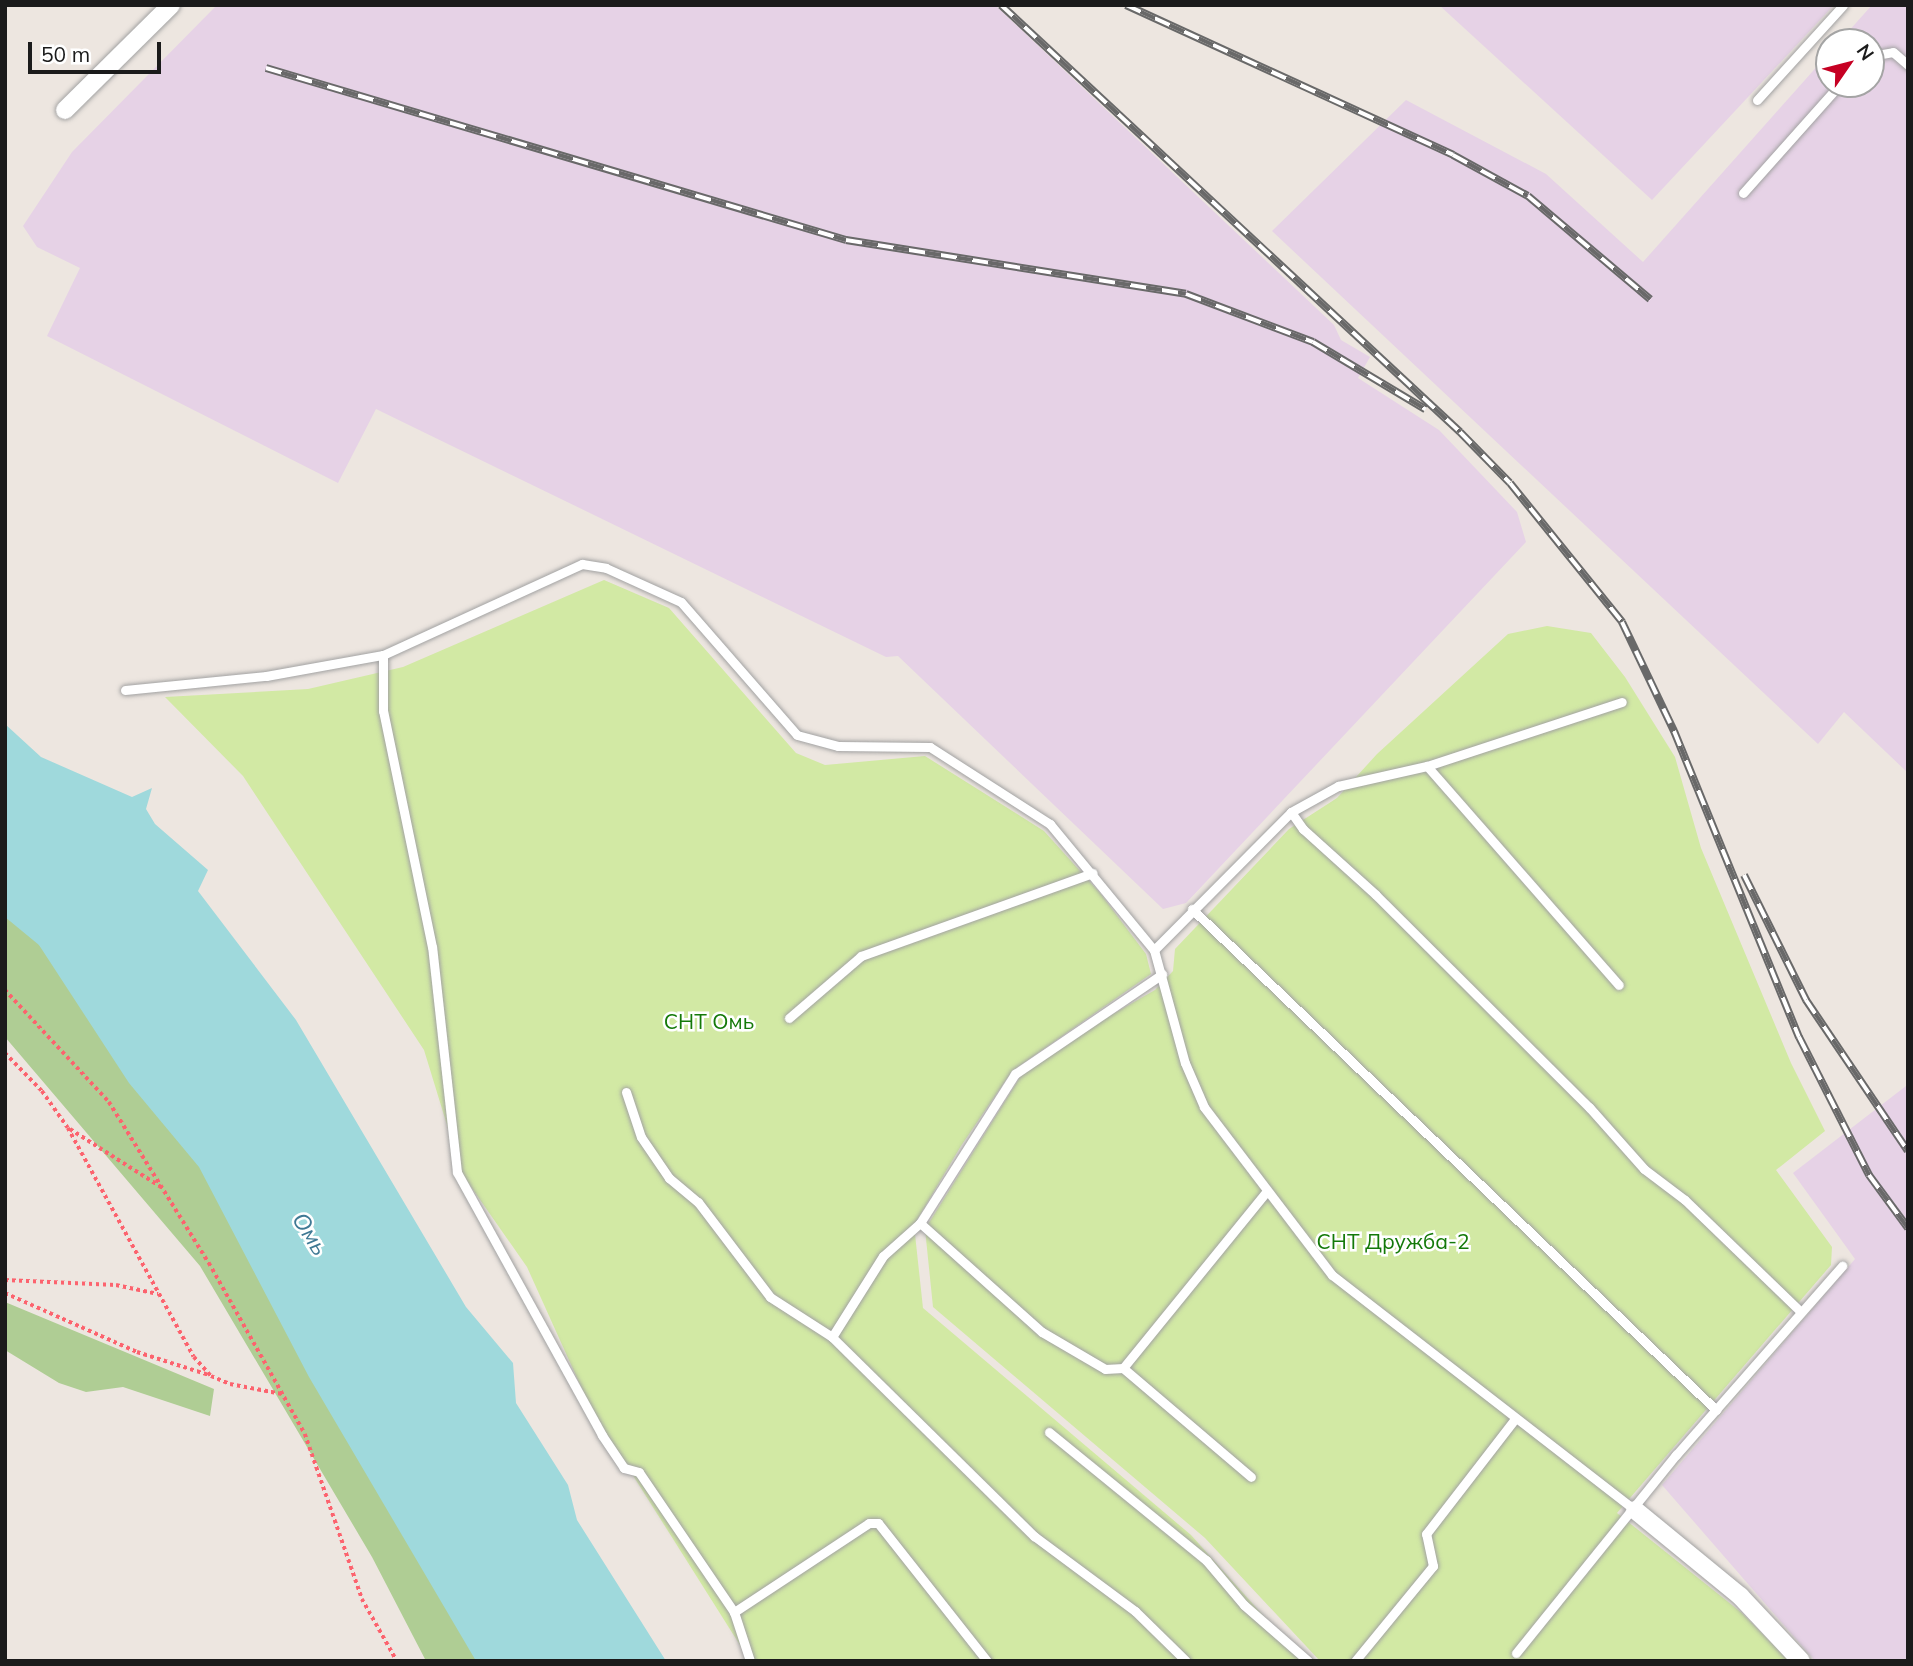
<!DOCTYPE html>
<html>
<head>
<meta charset="utf-8">
<style>
  body { margin:0 }
  #map { position:relative; width:1913px; height:1666px; overflow:hidden; background:#ede6e0; font-family:Mulish,sans-serif }
  div>[style] { position:absolute }
  .industrial>* { inset:0; background:#e6d2e6 }
  .grass>* { inset:0; background:#d2e9a4 }
  .forest>* { inset:0; background:#afcd94 }
  .water>* { inset:0; background:#9fd9dc }
  .path>* { height:3.5px; margin-top:-1.75px; transform-origin:0; background:repeating-linear-gradient(90deg,#fc636e 0 3.5px,transparent 0 7px) }
  .roads { filter:drop-shadow(0 0 2px #a2a2a2) drop-shadow(0 0 2px #a2a2a2) }
  .service>* { height:9px; margin:-4.5px; padding:0 4.5px; transform-origin:4.5px; border-radius:4.5px; background:#fff }
  .minor>* { height:18px; margin:-9px; padding:0 9px; transform-origin:9px; border-radius:9px; background:#fff }
  .rail>* { height:8px; margin-top:-4px; transform-origin:0; background:repeating-linear-gradient(90deg,#fff 0 16px,#696969 0 32px); box-sizing:border-box; border-block:2px solid #696969 }
  span { translate:-50% -50%; white-space:nowrap; text-align:center; line-height:1.15; -webkit-text-stroke:5px #fff; paint-order:stroke }
  .park-label { font-size:21px; color:#147909 }
  .water-label { font-size:23px; color:#3f7994; font-style:italic }
  .frame { position:absolute; inset:0; border:7px solid #1b1b1b; pointer-events:none }
  .north { position:absolute; left:1815px; top:28px; width:70px; height:70px; box-sizing:border-box; background:#fff; border:2px solid #a4a4a4; border-radius:50%; rotate:55deg; font-size:19px; font-weight:700; line-height:28px; text-align:center; color:#1b1b1b }
  .north::after { content:''; display:block; margin:auto; width:24px; height:32px; background:#c60023; clip-path:polygon(50% 0,100% 100%,50% 72%,0 100%) }
  .scale { position:absolute; left:28px; top:42px; width:133px; height:32px; box-sizing:border-box; border:4px solid #1b1b1b; border-top:0; padding-left:9px; font-size:21px; line-height:24px; white-space:nowrap; color:#1b1b1b; -webkit-text-stroke:5px #fff; paint-order:stroke }
</style>
</head>
<body>
<div id="map">
  <div class="industrial">
    <div style="clip-path:polygon(217px 5px,995px 5px,1334px 325px,1341px 340px,1370px 357px,1358px 378px,1439px 430px,1517px 512px,1526px 542px,1186px 903px,1163px 909px,898px 656px,886px 657px,376px 409px,338px 483px,47px 336px,80px 268px,37px 247px,23px 226px,72px 152px)"></div>
    <div style="clip-path:polygon(1439px 5px,1834px 5px,1652px 200px)"></div>
    <div style="clip-path:polygon(1872px 5px,1908px 5px,1908px 773px,1844px 712px,1818px 744px,1272px 231px,1406px 100px,1546px 174px,1643px 262px,1829px 53px,1829px 84px,1871px 84px,1871px 42px,1839px 42px)"></div>
    <div style="clip-path:polygon(1906px 1086px,1908px 1661px,1815px 1661px,1662px 1485px,1855px 1259px,1793px 1173px)"></div>
  </div>
  <div class="grass">
    <div style="clip-path:polygon(604px 580px,669px 608px,796px 753px,825px 765px,925px 756px,1044px 831px,1100px 893px,1146px 954px,1151px 974px,1012px 1071px,961px 1146px,914px 1225px,923px 1308px,1191px 1535px,1304px 1661px,750px 1661px,591px 1409px,527px 1267px,462px 1174px,424px 1050px,243px 776px,165px 697px,308px 689px,403px 667px)"></div>
    <div style="clip-path:polygon(1547px 626px,1591px 633px,1625px 677px,1675px 757px,1701px 848px,1791px 1063px,1825px 1131px,1776px 1170px,1832px 1247px,1831px 1265px,1617px 1513px,1742px 1613px,1789px 1661px,1320px 1661px,1205px 1538px,933px 1307px,925px 1229px,1022px 1074px,1076px 1035px,1155px 990px,1173px 971px,1175px 949px,1289px 829px,1337px 798px,1377px 754px,1508px 634px)"></div>
  </div>
  <div class="forest">
    <div style="clip-path:polygon(5px 903px,183px 1120px,492px 1661px,426px 1661px,372px 1557px,200px 1266px,5px 1037px)"></div>
    <div style="clip-path:polygon(5px 1302px,214px 1389px,210px 1416px,123px 1387px,86px 1392px,59px 1383px,5px 1350px)"></div>
  </div>
  <div class="water">
    <div style="clip-path:polygon(5px 724px,41px 757px,132px 797px,152px 788px,146px 809px,155px 824px,208px 870px,198px 891px,296px 1020px,466px 1307px,513px 1363px,516px 1403px,568px 1485px,577px 1520px,666px 1661px,476px 1661px,309px 1377px,199px 1167px,129px 1083px,39px 945px,5px 917px)"></div>
  </div>
  <div class="path">
    <div style="left:5px;top:990px;width:153px;rotate:47.1deg"></div>
    <div style="left:109px;top:1102px;width:190px;rotate:58.2deg"></div>
    <div style="left:209px;top:1263px;width:196px;rotate:60.7deg"></div>
    <div style="left:305px;top:1434px;width:175px;rotate:70.9deg"></div>
    <div style="left:362px;top:1599px;width:71px;rotate:60.6deg"></div>
    <div style="left:5px;top:1053px;width:53px;rotate:45.8deg"></div>
    <div style="left:42px;top:1091px;width:45px;rotate:54.9deg"></div>
    <div style="left:68px;top:1128px;width:261px;rotate:61.2deg"></div>
    <div style="left:194px;top:1357px;width:25px;rotate:48deg"></div>
    <div style="left:211px;top:1376px;width:21px;rotate:23deg"></div>
    <div style="left:230px;top:1384px;width:53px;rotate:10.9deg"></div>
    <div style="left:70px;top:1129px;width:108px;rotate:32.5deg"></div>
    <div style="left:5px;top:1280px;width:111px;rotate:2.6deg"></div>
    <div style="left:116px;top:1285px;width:43px;rotate:12.1deg"></div>
    <div style="left:5px;top:1293px;width:145px;rotate:24.1deg"></div>
    <div style="left:137px;top:1352px;width:76px;rotate:17.7deg"></div>
  </div>
  <div class="roads">
    <div class="service">
      <div style="left:1871px;top:56px;width:22px;rotate:-10deg"></div>
      <div style="left:1893px;top:52px;width:20px;rotate:41deg"></div>
      <div style="left:1757px;top:100px;width:128px;rotate:-47.8deg"></div>
      <div style="left:1743px;top:193px;width:146px;rotate:-48.3deg"></div>
      <div style="left:125px;top:690px;width:142px;rotate:-5.7deg"></div>
      <div style="left:266px;top:676px;width:119px;rotate:-10.2deg"></div>
      <div style="left:1427px;top:766px;width:291px;rotate:48.8deg"></div>
      <div style="left:1291px;top:812px;width:21px;rotate:55deg"></div>
      <div style="left:1303px;top:829px;width:98px;rotate:42.1deg"></div>
      <div style="left:1376px;top:895px;width:301px;rotate:44.9deg"></div>
      <div style="left:1589px;top:1107px;width:83px;rotate:48.4deg"></div>
      <div style="left:1644px;top:1169px;width:51px;rotate:37.1deg"></div>
      <div style="left:1685px;top:1200px;width:158px;rotate:44deg"></div>
      <div style="left:1192px;top:909px;width:725px;rotate:43.71deg"></div>
      <div style="left:1154px;top:950px;width:194px;rotate:-45.2deg"></div>
      <div style="left:1291px;top:812px;width:54px;rotate:-29deg"></div>
      <div style="left:1338px;top:786px;width:91px;rotate:-12.7deg"></div>
      <div style="left:1427px;top:766px;width:205px;rotate:-18.2deg"></div>
      <div style="left:789px;top:1018px;width:95px;rotate:-40.7deg"></div>
      <div style="left:861px;top:956px;width:246px;rotate:-19.7deg"></div>
      <div style="left:626px;top:1092px;width:47px;rotate:71.6deg"></div>
      <div style="left:641px;top:1137px;width:50px;rotate:55.7deg"></div>
      <div style="left:669px;top:1178px;width:38px;rotate:40deg"></div>
      <div style="left:698px;top:1202px;width:119px;rotate:52.8deg"></div>
      <div style="left:770px;top:1297px;width:74px;rotate:32.8deg"></div>
      <div style="left:832px;top:1337px;width:284px;rotate:44.6deg"></div>
      <div style="left:1034px;top:1536px;width:126px;rotate:36.6deg"></div>
      <div style="left:1135px;top:1611px;width:71px;rotate:44.4deg"></div>
      <div style="left:920px;top:1223px;width:164px;rotate:41.8deg"></div>
      <div style="left:1042px;top:1332px;width:73px;rotate:30.4deg"></div>
      <div style="left:1105px;top:1369px;width:18px;rotate:-3deg"></div>
      <div style="left:1123px;top:1368px;width:228px;rotate:-50.9deg"></div>
      <div style="left:832px;top:1337px;width:96px;rotate:-57.8deg"></div>
      <div style="left:883px;top:1256px;width:50px;rotate:-41.7deg"></div>
      <div style="left:920px;top:1223px;width:177px;rotate:-57.5deg"></div>
      <div style="left:1015px;top:1074px;width:178px;rotate:-34.2deg"></div>
      <div style="left:1123px;top:1368px;width:168px;rotate:40.4deg"></div>
      <div style="left:1049px;top:1432px;width:203px;rotate:39.2deg"></div>
      <div style="left:1206px;top:1560px;width:59px;rotate:49.8deg"></div>
      <div style="left:1244px;top:1605px;width:85px;rotate:41.2deg"></div>
      <div style="left:734px;top:1612px;width:52px;rotate:71.9deg"></div>
      <div style="left:1516px;top:1653px;width:255px;rotate:-51.1deg"></div>
      <div style="left:1676px;top:1455px;width:252px;rotate:-48.7deg"></div>
      <div style="left:987px;top:1661px;width:176px;rotate:-128.3deg"></div>
      <div style="left:878px;top:1523px;width:9px;rotate:180deg"></div>
      <div style="left:869px;top:1523px;width:162px;rotate:146.6deg"></div>
      <div style="left:734px;top:1612px;width:169px;rotate:-124.2deg"></div>
      <div style="left:639px;top:1472px;width:16px;rotate:-165deg"></div>
      <div style="left:624px;top:1468px;width:40px;rotate:-124deg"></div>
      <div style="left:602px;top:1435px;width:300px;rotate:-118.9deg"></div>
      <div style="left:457px;top:1172px;width:226px;rotate:-96.3deg"></div>
      <div style="left:432px;top:947px;width:241px;rotate:-101.7deg"></div>
      <div style="left:383px;top:711px;width:56px;rotate:-90deg"></div>
      <div style="left:383px;top:655px;width:219px;rotate:-24.6deg"></div>
      <div style="left:582px;top:564px;width:24px;rotate:9deg"></div>
      <div style="left:606px;top:568px;width:82px;rotate:24.4deg"></div>
      <div style="left:681px;top:602px;width:176px;rotate:48.9deg"></div>
      <div style="left:797px;top:735px;width:42px;rotate:15deg"></div>
      <div style="left:838px;top:746px;width:92px;rotate:0.6deg"></div>
      <div style="left:930px;top:747px;width:143px;rotate:32.7deg"></div>
      <div style="left:1050px;top:824px;width:163px;rotate:50.5deg"></div>
      <div style="left:1154px;top:950px;width:117px;rotate:74.7deg"></div>
      <div style="left:1185px;top:1063px;width:48px;rotate:66.6deg"></div>
      <div style="left:1204px;top:1107px;width:211px;rotate:52.7deg"></div>
      <div style="left:1332px;top:1275px;width:383px;rotate:37.8deg"></div>
      <div style="left:1355px;top:1661px;width:123px;rotate:-50.6deg"></div>
      <div style="left:1433px;top:1566px;width:33px;rotate:-102deg"></div>
      <div style="left:1426px;top:1534px;width:145px;rotate:-52.3deg"></div>
    </div>
    <div class="minor">
      <div style="left:65px;top:110px;width:149px;rotate:-44.7deg"></div>
      <div style="left:1635px;top:1510px;width:136px;rotate:39.3deg"></div>
      <div style="left:1740px;top:1596px;width:89px;rotate:46.8deg"></div>
    </div>
  </div>
  <div class="rail">
    <div style="left:1001px;top:5px;width:627px;rotate:42.93deg"></div>
    <div style="left:1460px;top:432px;width:71px;rotate:45.6deg"></div>
    <div style="left:1510px;top:483px;width:179px;rotate:51.1deg"></div>
    <div style="left:1622px;top:622px;width:121px;rotate:64.5deg"></div>
    <div style="left:1674px;top:731px;width:331px;rotate:67.8deg"></div>
    <div style="left:1799px;top:1037px;width:155px;rotate:63.1deg"></div>
    <div style="left:1869px;top:1175px;width:66px;rotate:53.7deg"></div>
    <div style="left:1126px;top:5px;width:360px;rotate:24.6deg"></div>
    <div style="left:1453px;top:155px;width:85px;rotate:28.7deg"></div>
    <div style="left:1528px;top:196px;width:160px;rotate:40.2deg"></div>
    <div style="left:266px;top:68px;width:605px;rotate:16.52deg"></div>
    <div style="left:846px;top:240px;width:344px;rotate:9deg"></div>
    <div style="left:1186px;top:294px;width:136px;rotate:20.7deg"></div>
    <div style="left:1313px;top:342px;width:131px;rotate:30.9deg"></div>
    <div style="left:1744px;top:875px;width:140px;rotate:63.6deg"></div>
    <div style="left:1806px;top:1000px;width:182px;rotate:56deg"></div>
  </div>
  <div class="park-label">
    <span style="left:709px;top:1021px">СНТ Омь</span>
    <span style="left:1393px;top:1241px">СНТ Дружба-2</span>
  </div>
  <div class="water-label">
    <span style="left:310px;top:1234px;rotate:58deg">Омь</span>
  </div>
  <div class="frame"></div>
  <div class="north">N</div>
  <div class="scale">50 m</div>
</div>
</body>
</html>
